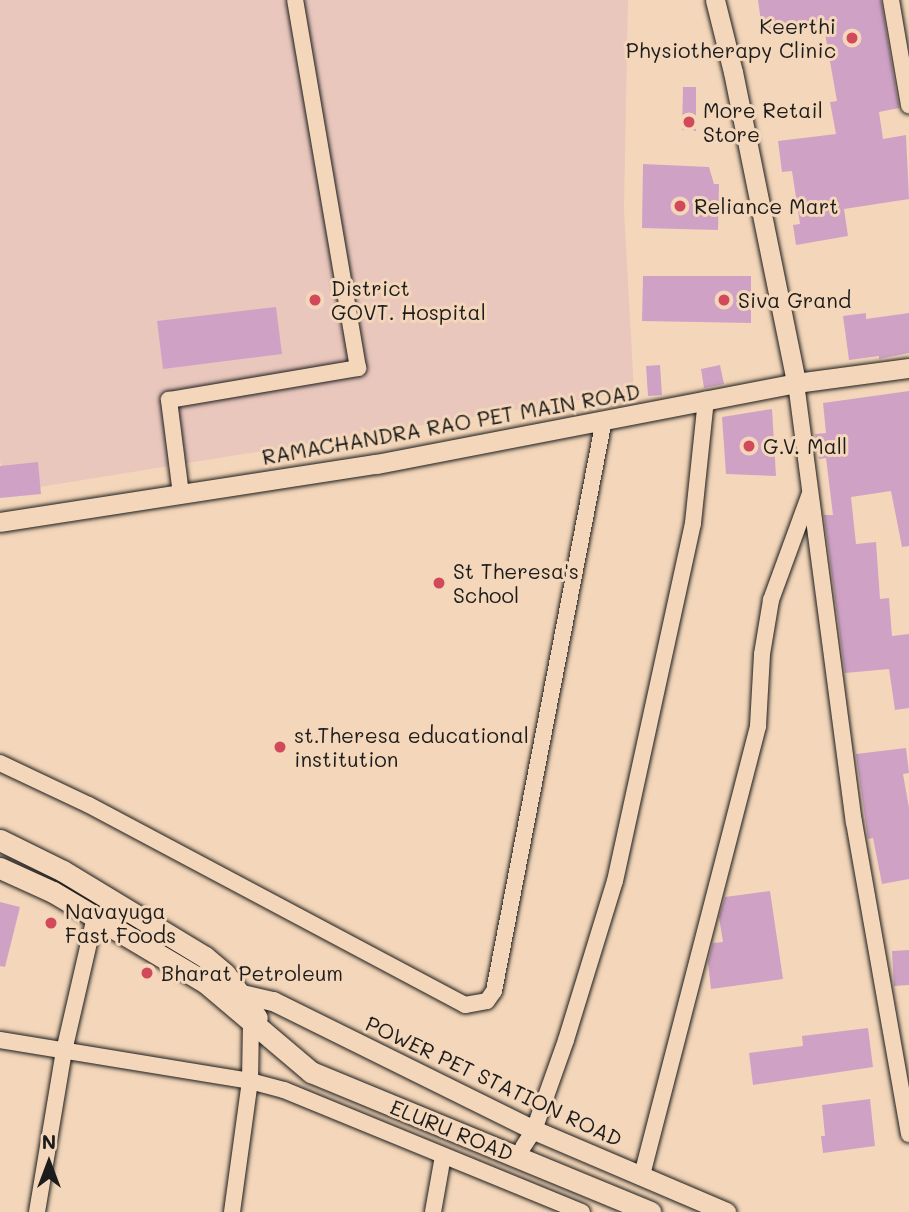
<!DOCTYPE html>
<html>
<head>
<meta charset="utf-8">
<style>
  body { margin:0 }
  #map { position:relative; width:909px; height:1212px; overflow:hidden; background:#f4d7ba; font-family:Mali,sans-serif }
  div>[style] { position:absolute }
  .built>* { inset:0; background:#e9c7bd }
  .building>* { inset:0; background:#cfa2c5 }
  .roads { filter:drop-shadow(0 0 2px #1c1c1c) drop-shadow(0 0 2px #1c1c1c) }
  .minor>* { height:16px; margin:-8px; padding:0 8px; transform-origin:8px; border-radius:8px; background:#f4d7ba }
  .tertiary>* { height:19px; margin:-9.5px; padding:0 9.5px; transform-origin:9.5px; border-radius:9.5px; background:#f4d7ba }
  .secondary>* { height:21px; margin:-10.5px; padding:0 10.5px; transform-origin:10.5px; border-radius:10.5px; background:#f4d7ba }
  .dots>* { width:19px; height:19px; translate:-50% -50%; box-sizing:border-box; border:4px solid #f4d7ba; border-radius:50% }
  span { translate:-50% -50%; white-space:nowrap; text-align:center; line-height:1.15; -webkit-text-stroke:6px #f4d7ba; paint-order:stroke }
  .poi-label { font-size:21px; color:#1c1c1c }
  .right { translate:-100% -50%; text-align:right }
  .left { translate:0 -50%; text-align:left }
  .street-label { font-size:21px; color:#1c1c1c }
  .north { position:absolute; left:14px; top:1128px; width:70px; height:70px; -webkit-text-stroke:5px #f4d7ba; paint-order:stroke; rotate:0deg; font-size:19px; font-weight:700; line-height:28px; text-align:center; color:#1c1c1c }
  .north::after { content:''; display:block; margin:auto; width:24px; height:32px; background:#1c1c1c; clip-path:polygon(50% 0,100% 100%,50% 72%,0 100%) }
</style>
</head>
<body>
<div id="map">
  <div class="built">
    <div style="clip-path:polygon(0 0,628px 0,624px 209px,634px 391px,15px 491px,0 462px)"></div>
  </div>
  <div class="building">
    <div style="clip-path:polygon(758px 0,881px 0,899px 108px,879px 112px,883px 139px,906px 135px,909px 199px,844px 209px,848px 236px,796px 245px,793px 225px,800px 224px,792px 171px,782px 172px,778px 141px,836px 134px,830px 102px,837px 101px,823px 22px,762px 29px)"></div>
    <div style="clip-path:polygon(683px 87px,696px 87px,696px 131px,682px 130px)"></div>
    <div style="clip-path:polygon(643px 164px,709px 167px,714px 184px,719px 184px,718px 230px,642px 228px)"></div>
    <div style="clip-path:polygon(643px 276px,751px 276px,751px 323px,642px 321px)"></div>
    <div style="clip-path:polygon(276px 307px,282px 354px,163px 369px,157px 321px)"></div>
    <div style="clip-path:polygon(866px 313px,866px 319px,909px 313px,909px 353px,879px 359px,879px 356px,849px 360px,843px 316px)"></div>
    <div style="clip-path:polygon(660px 365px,662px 395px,648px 396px,646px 366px)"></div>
    <div style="clip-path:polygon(720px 365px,724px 384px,704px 388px,701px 369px)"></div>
    <div style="clip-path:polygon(909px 391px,909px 546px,902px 547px,891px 491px,851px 497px,856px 544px,876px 542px,880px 599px,889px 598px,892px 636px,909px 634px,909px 708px,895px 710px,889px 669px,845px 673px,824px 515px,833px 515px,826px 458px,819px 459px,815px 434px,826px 433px,823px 403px)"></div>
    <div style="clip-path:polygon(772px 409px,776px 476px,726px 474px,722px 417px)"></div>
    <div style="clip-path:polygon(38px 462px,41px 494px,0 498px,0 466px)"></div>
    <div style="clip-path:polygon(906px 748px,909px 773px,903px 774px,909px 808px,909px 879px,882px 884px,873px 838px,868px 839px,856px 754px)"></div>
    <div style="clip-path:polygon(770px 891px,783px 979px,711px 989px,708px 962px,713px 943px,723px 942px,719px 917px,725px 897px)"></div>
    <div style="clip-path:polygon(0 902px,20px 907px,5px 967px,0 966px)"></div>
    <div style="clip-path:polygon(909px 950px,909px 985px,894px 986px,892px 951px)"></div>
    <div style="clip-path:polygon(868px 1028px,873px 1067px,753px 1085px,749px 1053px,803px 1046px,802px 1036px)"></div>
    <div style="clip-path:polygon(870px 1099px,875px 1146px,823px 1153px,821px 1136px,825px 1136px,822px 1105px)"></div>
  </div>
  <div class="roads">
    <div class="minor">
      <div style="left:891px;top:0;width:107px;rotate:80.3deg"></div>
      <div style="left:796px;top:383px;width:443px;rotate:82.5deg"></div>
      <div style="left:854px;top:822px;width:317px;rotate:80deg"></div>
      <div style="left:181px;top:494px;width:95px;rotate:-97.3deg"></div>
      <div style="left:169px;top:400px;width:192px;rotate:-9.6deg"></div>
      <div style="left:358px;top:368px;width:373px;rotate:-99.7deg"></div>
      <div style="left:0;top:763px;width:98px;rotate:25.3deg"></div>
      <div style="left:89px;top:805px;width:426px;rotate:28deg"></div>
      <div style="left:465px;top:1005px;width:22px;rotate:-10deg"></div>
      <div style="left:487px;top:1001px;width:12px;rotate:-55deg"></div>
      <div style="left:494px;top:991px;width:581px;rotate:-79.1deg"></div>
      <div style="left:0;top:1040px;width:253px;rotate:9.3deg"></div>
      <div style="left:250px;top:1081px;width:35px;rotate:15deg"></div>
      <div style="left:284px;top:1090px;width:322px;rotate:22.3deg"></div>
      <div style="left:523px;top:1147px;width:20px;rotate:-57deg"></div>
      <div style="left:534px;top:1130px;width:96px;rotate:-70.4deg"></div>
      <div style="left:566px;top:1040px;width:166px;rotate:-72.9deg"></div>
      <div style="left:615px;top:881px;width:366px;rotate:-77.7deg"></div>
      <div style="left:693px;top:523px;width:124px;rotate:-84deg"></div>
      <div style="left:642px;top:1175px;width:464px;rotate:-75.5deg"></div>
      <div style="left:758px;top:726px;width:72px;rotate:-86.8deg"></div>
      <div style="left:762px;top:654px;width:55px;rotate:-80.5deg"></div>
      <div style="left:771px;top:600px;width:111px;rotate:-69.9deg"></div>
      <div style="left:37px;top:1212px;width:163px;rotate:-80.5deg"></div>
      <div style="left:64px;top:1051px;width:138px;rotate:-77deg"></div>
      <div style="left:232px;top:1212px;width:132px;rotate:-82.2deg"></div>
      <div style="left:250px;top:1081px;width:59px;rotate:-89deg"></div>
      <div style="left:433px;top:1212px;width:57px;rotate:-79.9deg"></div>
    </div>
    <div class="tertiary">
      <div style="left:715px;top:0;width:74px;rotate:76deg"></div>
      <div style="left:733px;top:72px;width:317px;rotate:78.5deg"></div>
      <div style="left:0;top:522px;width:380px;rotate:-8.8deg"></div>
      <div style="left:376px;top:464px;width:428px;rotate:-10.9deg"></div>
      <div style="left:796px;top:383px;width:114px;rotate:-7.6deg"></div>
      <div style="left:242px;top:994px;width:32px;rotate:13deg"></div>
      <div style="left:273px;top:1001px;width:291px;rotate:26.3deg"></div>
      <div style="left:534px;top:1130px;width:209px;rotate:23.1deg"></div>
    </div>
    <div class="secondary">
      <div style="left:0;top:840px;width:70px;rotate:26.2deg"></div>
      <div style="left:63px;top:871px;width:166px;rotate:31.2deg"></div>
      <div style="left:205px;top:957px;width:26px;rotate:40deg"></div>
      <div style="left:225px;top:974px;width:54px;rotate:54deg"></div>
      <div style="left:0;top:868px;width:58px;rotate:24.4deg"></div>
      <div style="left:53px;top:892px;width:178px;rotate:30.7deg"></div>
      <div style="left:206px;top:983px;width:138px;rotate:40.3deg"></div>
      <div style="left:311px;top:1072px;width:367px;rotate:22.4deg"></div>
    </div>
  </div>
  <div class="dots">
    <div style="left:852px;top:38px;background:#d1495b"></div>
    <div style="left:689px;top:122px;background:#d1495b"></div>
    <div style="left:680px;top:206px;background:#d1495b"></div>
    <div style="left:315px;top:300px;background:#d1495b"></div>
    <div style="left:724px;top:300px;background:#d1495b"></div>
    <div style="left:749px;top:446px;background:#d1495b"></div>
    <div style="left:439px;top:583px;background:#d1495b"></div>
    <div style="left:280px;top:747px;background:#d1495b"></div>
    <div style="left:51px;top:923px;background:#d1495b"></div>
    <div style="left:147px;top:973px;background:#d1495b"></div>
  </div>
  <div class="poi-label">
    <span class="right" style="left:836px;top:38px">Keerthi<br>Physiotherapy Clinic</span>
    <span class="left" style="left:703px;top:122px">More Retail<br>Store</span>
    <span class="left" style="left:694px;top:206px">Reliance Mart</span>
    <span class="left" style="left:331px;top:300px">District<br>GOVT. Hospital</span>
    <span class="left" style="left:738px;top:300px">Siva Grand</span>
    <span class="left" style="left:763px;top:446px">G.V. Mall</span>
    <span class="left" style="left:453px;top:583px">St Theresa's<br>School</span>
    <span class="left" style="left:294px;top:747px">st.Theresa educational<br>institution</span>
    <span class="left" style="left:65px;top:923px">Navayuga<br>Fast Foods</span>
    <span class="left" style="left:161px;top:973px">Bharat Petroleum</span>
  </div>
  <div class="street-label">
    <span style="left:451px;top:424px;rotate:-10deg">RAMACHANDRA RAO PET MAIN ROAD</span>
    <span style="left:494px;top:1081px;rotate:25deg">POWER PET STATION ROAD</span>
    <span style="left:452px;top:1130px;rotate:22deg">ELURU ROAD</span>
  </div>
  <div class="north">N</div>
</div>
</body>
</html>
